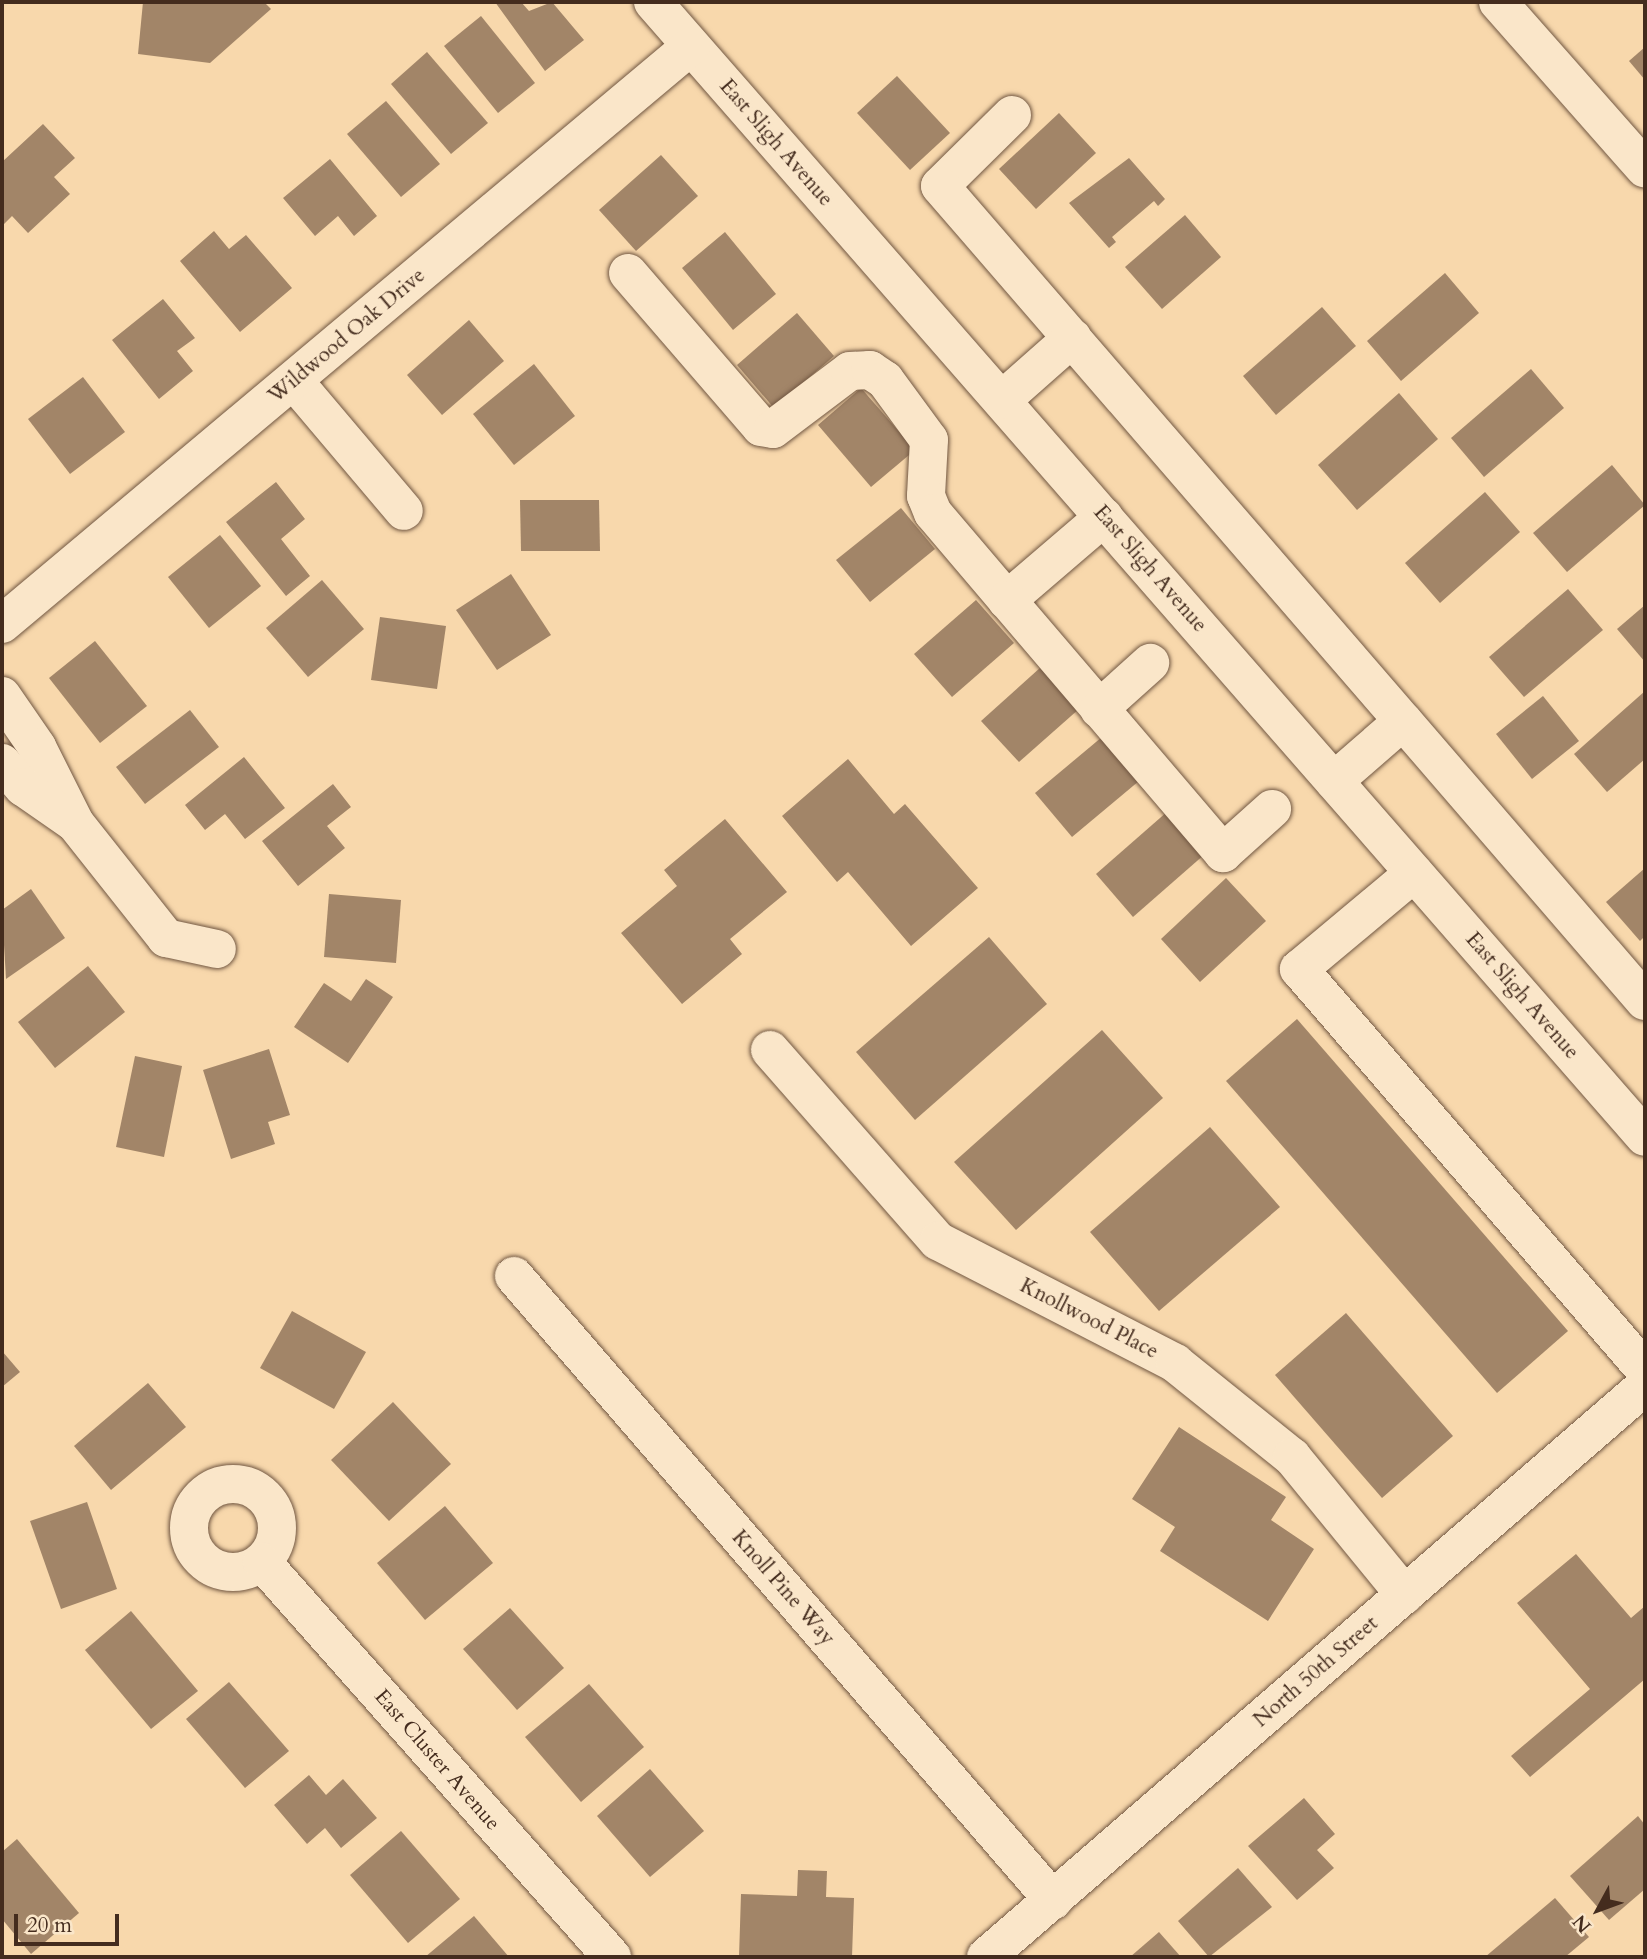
<!DOCTYPE html>
<html>
<head>
<meta charset="utf-8">
<style>
  body { margin:0 }
  #map { position:relative; width:1647px; height:1959px; overflow:hidden; background:#f8d8ac; font-family:Cardo,serif }
  div>[style] { position:absolute }
  .building>* { inset:0; background:#a28568 }
  .roads { filter:drop-shadow(0 0 2px #715742) drop-shadow(0 0 2px #715742) }
  .minor>* { height:38px; margin:-19px; padding:0 19px; transform-origin:19px; border-radius:19px; background:#fae6c9 }
  .minor>.ring { margin:-19px; padding:0; box-sizing:content-box; background:none; border:38px solid #fae6c9; border-radius:50% }
  span { translate:-50% -50%; white-space:nowrap; text-align:center; line-height:1.15; -webkit-text-stroke:5px #fae6c9; paint-order:stroke }
  .street-label { font-size:21px; color:#442c1e }
  .frame { position:absolute; inset:0; border:4px solid #442c1e; pointer-events:none }
  .north { position:absolute; left:1563px; top:1875px; width:70px; height:70px; -webkit-text-stroke:5px #fae6c9; paint-order:stroke; rotate:229deg; font-size:19px; font-weight:700; line-height:28px; text-align:center; color:#442c1e }
  .north::after { content:''; display:block; margin:auto; width:24px; height:32px; background:#442c1e; clip-path:polygon(50% 0,100% 100%,50% 72%,0 100%) }
  .scale { position:absolute; left:14px; top:1914px; width:105px; height:32px; box-sizing:border-box; border:4px solid #442c1e; border-top:0; padding-left:9px; font-size:21px; line-height:24px; white-space:nowrap; color:#442c1e; -webkit-text-stroke:5px #fae6c9; paint-order:stroke }
</style>
</head>
<body>
<div id="map">
  <div class="building">
    <div style="clip-path:polygon(143px 2px,264px 2px,271px 9px,210px 63px,138px 54px)"></div>
    <div style="clip-path:polygon(495px 2px,521px 2px,529px 11px,552px 2px,584px 40px,545px 71px)"></div>
    <div style="clip-path:polygon(481px 16px,535px 83px,498px 113px,444px 46px)"></div>
    <div style="clip-path:polygon(1645px 47px,1645px 80px,1629px 61px)"></div>
    <div style="clip-path:polygon(427px 52px,488px 123px,451px 154px,391px 84px)"></div>
    <div style="clip-path:polygon(897px 76px,950px 133px,910px 170px,857px 113px)"></div>
    <div style="clip-path:polygon(386px 101px,440px 164px,401px 197px,347px 134px)"></div>
    <div style="clip-path:polygon(1059px 113px,1096px 153px,1036px 209px,999px 169px)"></div>
    <div style="clip-path:polygon(43px 124px,75px 158px,54px 177px,70px 194px,28px 233px,12px 216px,2px 226px,2px 162px)"></div>
    <div style="clip-path:polygon(661px 155px,698px 196px,636px 251px,599px 210px)"></div>
    <div style="clip-path:polygon(1129px 158px,1165px 199px,1158px 206px,1154px 201px,1112px 237px,1116px 242px,1109px 248px,1069px 203px)"></div>
    <div style="clip-path:polygon(330px 159px,377px 216px,354px 236px,338px 216px,315px 236px,283px 198px)"></div>
    <div style="clip-path:polygon(1185px 215px,1221px 257px,1162px 309px,1125px 267px)"></div>
    <div style="clip-path:polygon(214px 231px,229px 249px,246px 235px,292px 288px,240px 332px,180px 261px)"></div>
    <div style="clip-path:polygon(725px 232px,776px 294px,733px 330px,682px 268px)"></div>
    <div style="clip-path:polygon(1445px 273px,1479px 313px,1401px 381px,1367px 341px)"></div>
    <div style="clip-path:polygon(163px 299px,195px 338px,177px 351px,193px 371px,159px 399px,112px 340px)"></div>
    <div style="clip-path:polygon(1322px 307px,1356px 346px,1276px 415px,1243px 376px)"></div>
    <div style="clip-path:polygon(797px 313px,834px 356px,774px 408px,737px 365px)"></div>
    <div style="clip-path:polygon(469px 320px,504px 361px,442px 415px,407px 375px)"></div>
    <div style="clip-path:polygon(534px 364px,575px 416px,514px 465px,473px 414px)"></div>
    <div style="clip-path:polygon(1531px 369px,1564px 408px,1484px 477px,1451px 438px)"></div>
    <div style="clip-path:polygon(83px 377px,125px 432px,70px 474px,28px 419px)"></div>
    <div style="clip-path:polygon(861px 388px,915px 450px,871px 487px,818px 425px)"></div>
    <div style="clip-path:polygon(1399px 393px,1438px 439px,1357px 510px,1318px 465px)"></div>
    <div style="clip-path:polygon(1612px 465px,1645px 505px,1567px 572px,1533px 533px)"></div>
    <div style="clip-path:polygon(276px 482px,305px 519px,281px 539px,310px 576px,286px 596px,226px 522px)"></div>
    <div style="clip-path:polygon(1485px 492px,1520px 532px,1440px 603px,1405px 563px)"></div>
    <div style="clip-path:polygon(520px 500px,599px 500px,600px 551px,521px 551px)"></div>
    <div style="clip-path:polygon(901px 508px,935px 549px,870px 602px,836px 560px)"></div>
    <div style="clip-path:polygon(220px 535px,261px 586px,209px 628px,168px 577px)"></div>
    <div style="clip-path:polygon(511px 574px,551px 635px,497px 670px,456px 610px)"></div>
    <div style="clip-path:polygon(322px 580px,364px 629px,308px 677px,266px 628px)"></div>
    <div style="clip-path:polygon(1568px 589px,1603px 630px,1524px 697px,1489px 657px)"></div>
    <div style="clip-path:polygon(976px 600px,1014px 643px,952px 697px,914px 654px)"></div>
    <div style="clip-path:polygon(1645px 605px,1645px 662px,1617px 629px)"></div>
    <div style="clip-path:polygon(380px 617px,446px 626px,437px 689px,371px 680px)"></div>
    <div style="clip-path:polygon(95px 641px,147px 706px,100px 743px,49px 678px)"></div>
    <div style="clip-path:polygon(1041px 667px,1079px 709px,1019px 762px,981px 721px)"></div>
    <div style="clip-path:polygon(1645px 691px,1645px 759px,1607px 792px,1574px 754px)"></div>
    <div style="clip-path:polygon(1543px 696px,1579px 741px,1532px 779px,1496px 734px)"></div>
    <div style="clip-path:polygon(190px 710px,219px 747px,145px 804px,116px 767px)"></div>
    <div style="clip-path:polygon(1102px 737px,1139px 781px,1072px 837px,1035px 793px)"></div>
    <div style="clip-path:polygon(244px 757px,285px 808px,245px 839px,225px 814px,205px 830px,185px 805px)"></div>
    <div style="clip-path:polygon(848px 759px,894px 814px,905px 804px,978px 888px,911px 946px,848px 872px,837px 882px,782px 816px)"></div>
    <div style="clip-path:polygon(333px 784px,351px 807px,327px 826px,345px 848px,298px 886px,262px 841px)"></div>
    <div style="clip-path:polygon(1168px 811px,1205px 854px,1133px 917px,1096px 874px)"></div>
    <div style="clip-path:polygon(725px 819px,787px 892px,730px 939px,742px 954px,682px 1004px,621px 933px,677px 886px,664px 870px)"></div>
    <div style="clip-path:polygon(1645px 868px,1645px 936px,1640px 941px,1606px 902px)"></div>
    <div style="clip-path:polygon(1226px 878px,1266px 921px,1200px 982px,1161px 939px)"></div>
    <div style="clip-path:polygon(31px 889px,65px 938px,6px 979px,2px 910px)"></div>
    <div style="clip-path:polygon(329px 894px,401px 900px,396px 963px,324px 957px)"></div>
    <div style="clip-path:polygon(989px 937px,1047px 1004px,915px 1120px,856px 1052px)"></div>
    <div style="clip-path:polygon(88px 966px,125px 1012px,55px 1068px,18px 1022px)"></div>
    <div style="clip-path:polygon(366px 979px,393px 997px,348px 1063px,294px 1027px,324px 983px,351px 1001px)"></div>
    <div style="clip-path:polygon(1297px 1019px,1568px 1331px,1497px 1393px,1226px 1081px)"></div>
    <div style="clip-path:polygon(1102px 1030px,1163px 1098px,1016px 1230px,954px 1162px)"></div>
    <div style="clip-path:polygon(269px 1049px,290px 1115px,268px 1122px,275px 1144px,231px 1159px,203px 1070px)"></div>
    <div style="clip-path:polygon(135px 1056px,182px 1066px,164px 1157px,116px 1147px)"></div>
    <div style="clip-path:polygon(1210px 1127px,1280px 1207px,1159px 1311px,1090px 1232px)"></div>
    <div style="clip-path:polygon(292px 1311px,366px 1352px,334px 1409px,260px 1368px)"></div>
    <div style="clip-path:polygon(1346px 1313px,1453px 1436px,1382px 1498px,1275px 1375px)"></div>
    <div style="clip-path:polygon(2px 1351px,20px 1372px,2px 1387px)"></div>
    <div style="clip-path:polygon(148px 1383px,186px 1427px,111px 1490px,74px 1446px)"></div>
    <div style="clip-path:polygon(393px 1402px,451px 1464px,389px 1521px,331px 1460px)"></div>
    <div style="clip-path:polygon(1179px 1427px,1286px 1497px,1271px 1520px,1314px 1549px,1268px 1621px,1160px 1551px,1175px 1527px,1132px 1499px)"></div>
    <div style="clip-path:polygon(87px 1502px,117px 1589px,61px 1609px,30px 1521px)"></div>
    <div style="clip-path:polygon(445px 1506px,493px 1563px,425px 1620px,377px 1563px)"></div>
    <div style="clip-path:polygon(1576px 1554px,1631px 1618px,1645px 1606px,1645px 1679px,1530px 1777px,1511px 1756px,1590px 1689px,1517px 1603px)"></div>
    <div style="clip-path:polygon(510px 1608px,564px 1668px,517px 1710px,463px 1649px)"></div>
    <div style="clip-path:polygon(131px 1611px,198px 1691px,151px 1729px,85px 1650px)"></div>
    <div style="clip-path:polygon(229px 1682px,289px 1751px,245px 1788px,186px 1719px)"></div>
    <div style="clip-path:polygon(589px 1684px,644px 1747px,581px 1802px,525px 1737px)"></div>
    <div style="clip-path:polygon(650px 1769px,704px 1831px,650px 1877px,597px 1816px)"></div>
    <div style="clip-path:polygon(309px 1775px,326px 1795px,343px 1779px,377px 1818px,341px 1848px,325px 1828px,307px 1844px,274px 1805px)"></div>
    <div style="clip-path:polygon(1304px 1798px,1335px 1834px,1317px 1850px,1334px 1868px,1297px 1900px,1248px 1846px)"></div>
    <div style="clip-path:polygon(1638px 1816px,1645px 1825px,1645px 1889px,1609px 1920px,1570px 1876px)"></div>
    <div style="clip-path:polygon(401px 1831px,460px 1899px,408px 1943px,350px 1875px)"></div>
    <div style="clip-path:polygon(17px 1839px,79px 1913px,31px 1954px,2px 1919px,2px 1852px)"></div>
    <div style="clip-path:polygon(1238px 1868px,1272px 1907px,1209px 1957px,1178px 1921px)"></div>
    <div style="clip-path:polygon(798px 1870px,827px 1871px,826px 1897px,854px 1898px,852px 1957px,739px 1957px,741px 1894px,797px 1896px)"></div>
    <div style="clip-path:polygon(1555px 1898px,1589px 1937px,1565px 1957px,1485px 1957px)"></div>
    <div style="clip-path:polygon(474px 1916px,509px 1957px,425px 1957px)"></div>
    <div style="clip-path:polygon(1159px 1932px,1181px 1957px,1130px 1957px)"></div>
  </div>
  <div class="roads">
    <div class="minor">
      <div style="left:653px;top:2px;width:1507px;rotate:48.85deg"></div>
      <div style="left:1498px;top:2px;width:222px;rotate:48.6deg"></div>
      <div style="left:1012px;top:115px;width:101px;rotate:135.4deg"></div>
      <div style="left:940px;top:186px;width:708px;rotate:49.13deg"></div>
      <div style="left:628px;top:273px;width:203px;rotate:49.2deg"></div>
      <div style="left:761px;top:427px;width:12px;rotate:9deg"></div>
      <div style="left:773px;top:429px;width:96px;rotate:-37deg"></div>
      <div style="left:850px;top:371px;width:20px;rotate:-3deg"></div>
      <div style="left:870px;top:370px;width:18px;rotate:34deg"></div>
      <div style="left:885px;top:380px;width:74px;rotate:53.7deg"></div>
      <div style="left:929px;top:440px;width:56px;rotate:93.1deg"></div>
      <div style="left:926px;top:496px;width:18px;rotate:68deg"></div>
      <div style="left:933px;top:513px;width:114px;rotate:49.6deg"></div>
      <div style="left:294px;top:381px;width:170px;rotate:49.8deg"></div>
      <div style="left:1002px;top:400px;width:94px;rotate:-41.5deg"></div>
      <div style="left:1104px;top:517px;width:128px;rotate:139.4deg"></div>
      <div style="left:1007px;top:600px;width:333px;rotate:49.5deg"></div>
      <div style="left:1223px;top:853px;width:66px;rotate:-41.9deg"></div>
      <div style="left:2px;top:624px;width:899px;rotate:-39.99deg"></div>
      <div style="left:2px;top:696px;width:62px;rotate:55.5deg"></div>
      <div style="left:37px;top:747px;width:85px;rotate:63.4deg"></div>
      <div style="left:75px;top:823px;width:147px;rotate:51.6deg"></div>
      <div style="left:166px;top:938px;width:52px;rotate:12.2deg"></div>
      <div style="left:1099px;top:709px;width:69px;rotate:-42deg"></div>
      <div style="left:2px;top:763px;width:32px;rotate:49deg"></div>
      <div style="left:23px;top:787px;width:60px;rotate:34.8deg"></div>
      <div style="left:1334px;top:781px;width:91px;rotate:-41deg"></div>
      <div style="left:1403px;top:721px;width:370px;rotate:49.2deg"></div>
      <div style="left:1414px;top:873px;width:150px;rotate:140.1deg"></div>
      <div style="left:1299px;top:969px;width:530px;rotate:49.21deg"></div>
      <div style="left:770px;top:1050px;width:254px;rotate:48.7deg"></div>
      <div style="left:938px;top:1241px;width:267px;rotate:27.2deg"></div>
      <div style="left:1175px;top:1363px;width:150px;rotate:38.8deg"></div>
      <div style="left:1292px;top:1457px;width:178px;rotate:50.7deg"></div>
      <div style="left:514px;top:1276px;width:825px;rotate:49.18deg"></div>
      <div class="ring" style="left:189px;top:1484px;width:50px;height:50px"></div>
      <div style="left:262px;top:1562px;width:528px;rotate:48.46deg"></div>
      <div style="left:986px;top:1957px;width:872px;rotate:-40.91deg"></div>
    </div>
  </div>
  <div class="street-label">
    <span style="left:776px;top:143px;rotate:49deg">East Sligh Avenue</span>
    <span style="left:347px;top:336px;rotate:-40deg">Wildwood Oak Drive</span>
    <span style="left:1150px;top:569px;rotate:49deg">East Sligh Avenue</span>
    <span style="left:1522px;top:996px;rotate:49deg">East Sligh Avenue</span>
    <span style="left:1089px;top:1319px;rotate:27deg">Knollwood Place</span>
    <span style="left:783px;top:1588px;rotate:49deg">Knoll Pine Way</span>
    <span style="left:1316px;top:1672px;rotate:-41deg">North 50th Street</span>
    <span style="left:437px;top:1760px;rotate:49deg">East Cluster Avenue</span>
  </div>
  <div class="frame"></div>
  <div class="north">N</div>
  <div class="scale">20 m</div>
</div>
</body>
</html>
